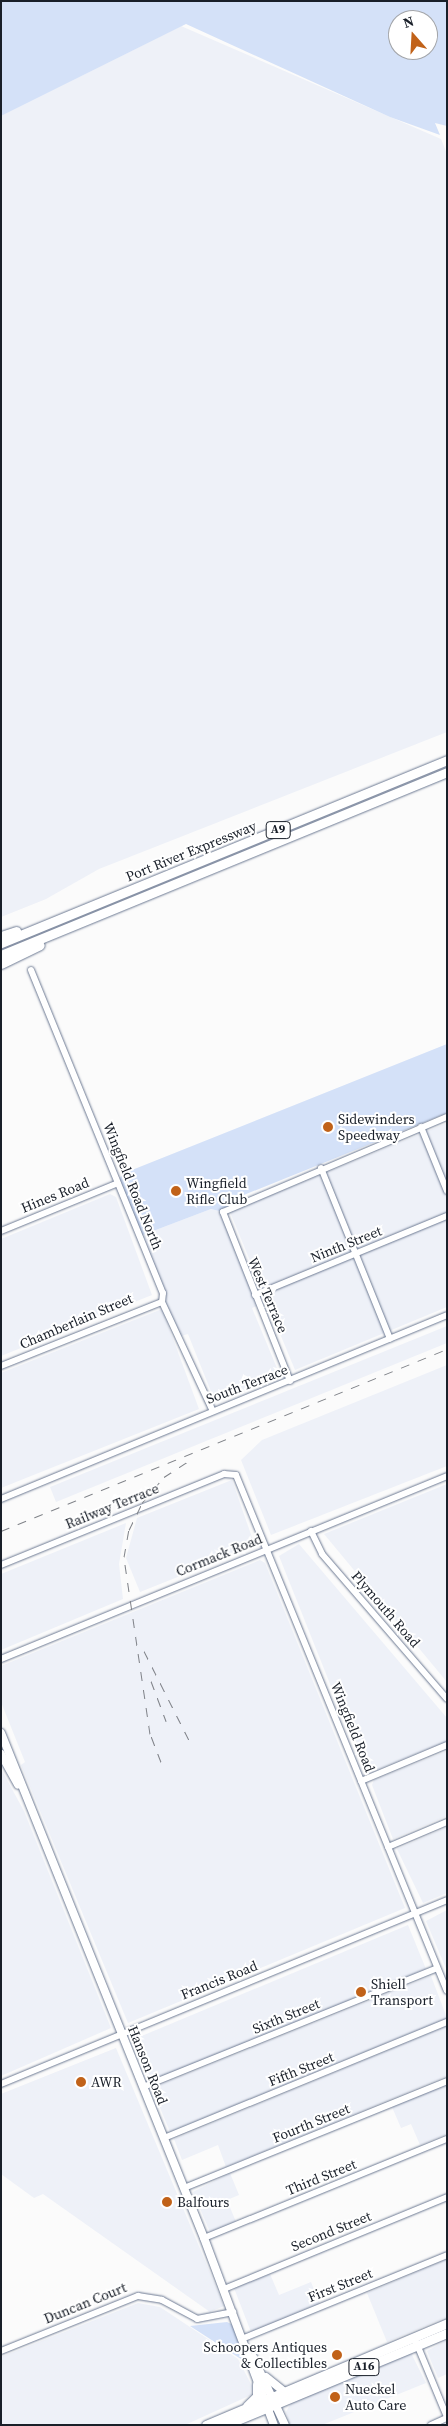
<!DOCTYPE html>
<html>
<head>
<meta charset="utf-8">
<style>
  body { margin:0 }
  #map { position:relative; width:448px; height:2426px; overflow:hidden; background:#fbfbfb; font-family:"Source Serif 4",serif }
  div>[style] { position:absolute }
  .built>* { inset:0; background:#eef1f8 }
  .green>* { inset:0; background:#d4e1f8 }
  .roads { filter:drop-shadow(0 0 1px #6c7992) drop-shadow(0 0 1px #6c7992) }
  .minor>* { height:6px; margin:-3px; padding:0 3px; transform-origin:3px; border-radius:3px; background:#fff }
  .major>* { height:8px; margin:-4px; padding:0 4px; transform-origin:4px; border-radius:4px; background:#fff }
  .highway>* { height:9px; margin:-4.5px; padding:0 4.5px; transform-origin:4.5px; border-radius:4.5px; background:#fff }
  .rail>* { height:1px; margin-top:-0.5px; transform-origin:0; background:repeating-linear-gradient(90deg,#7e8187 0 9px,transparent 0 18px) }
  .dots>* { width:14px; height:14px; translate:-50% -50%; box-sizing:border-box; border:2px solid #fff; border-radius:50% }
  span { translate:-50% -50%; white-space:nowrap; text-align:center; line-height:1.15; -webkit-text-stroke:4px #fff; paint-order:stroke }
  .shield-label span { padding:1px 4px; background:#fff; border:1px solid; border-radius:4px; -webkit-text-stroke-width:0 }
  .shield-label { font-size:12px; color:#191f29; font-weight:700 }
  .street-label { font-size:14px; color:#191f29 }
  .poi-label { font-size:14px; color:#191f29 }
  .left { translate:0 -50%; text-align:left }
  .right { translate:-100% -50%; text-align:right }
  .frame { position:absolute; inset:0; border:2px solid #191f29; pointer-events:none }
  .north { position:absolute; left:388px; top:10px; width:50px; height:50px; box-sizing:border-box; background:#fff; border:1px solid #a3a5a9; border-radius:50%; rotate:341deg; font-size:14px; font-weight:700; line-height:20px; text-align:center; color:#191f29 }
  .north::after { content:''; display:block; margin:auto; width:18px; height:22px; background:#c16219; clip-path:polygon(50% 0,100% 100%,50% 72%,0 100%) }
</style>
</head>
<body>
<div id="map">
  <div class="built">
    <div style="clip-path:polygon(181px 26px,441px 139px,447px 154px,447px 732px,99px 869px,46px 899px,1px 917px,1px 116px)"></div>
    <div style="clip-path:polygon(447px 1123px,447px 1307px,295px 1370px,230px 1212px)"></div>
    <div style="clip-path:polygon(110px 1194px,116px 1197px,152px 1295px,1px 1356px,1px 1239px)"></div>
    <div style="clip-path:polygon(211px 1209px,223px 1212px,259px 1305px,252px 1308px,279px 1373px,220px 1401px,214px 1399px,188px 1334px,181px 1336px,162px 1302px,163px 1293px,140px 1236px)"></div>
    <div style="clip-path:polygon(162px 1309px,199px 1409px,1px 1488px,1px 1373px)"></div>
    <div style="clip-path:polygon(447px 1326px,447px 1343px,56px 1502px,50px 1487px)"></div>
    <div style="clip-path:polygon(447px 1365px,447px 1466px,271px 1535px,241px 1460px,262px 1440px)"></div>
    <div style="clip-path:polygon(232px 1480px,255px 1546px,140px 1592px,126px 1558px,137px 1518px)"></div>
    <div style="clip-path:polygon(447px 1484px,447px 1682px,324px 1534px)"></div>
    <div style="clip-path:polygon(126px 1523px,119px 1564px,123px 1599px,1px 1650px,1px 1574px)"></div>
    <div style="clip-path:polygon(299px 1544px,447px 1718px,447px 1741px,366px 1774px,279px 1556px)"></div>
    <div style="clip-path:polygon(260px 1560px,265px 1563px,405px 1908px,128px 2023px,21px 1765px,25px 1762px,1px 1702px,1px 1666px)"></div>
    <div style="clip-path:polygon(447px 1751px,447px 1816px,393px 1839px,372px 1785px,374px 1780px)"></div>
    <div style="clip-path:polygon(1px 1769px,24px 1811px,111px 2028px,1px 2076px)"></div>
    <div style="clip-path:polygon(447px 1827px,447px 1893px,423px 1903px,397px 1849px)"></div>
    <div style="clip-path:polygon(447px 1910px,447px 1971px,426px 1921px)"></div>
    <div style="clip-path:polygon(408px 1925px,426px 1969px,151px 2082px,132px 2040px)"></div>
    <div style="clip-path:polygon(431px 1976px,447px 2018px,170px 2132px,152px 2088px)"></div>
    <div style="clip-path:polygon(447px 2026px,447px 2076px,226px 2167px,218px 2145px,182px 2160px,174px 2139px)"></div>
    <div style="clip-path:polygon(116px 2048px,224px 2306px,210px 2312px,43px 2194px,34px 2198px,1px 2174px,1px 2094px)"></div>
    <div style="clip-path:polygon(447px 2084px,447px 2134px,420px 2145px,411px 2124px,401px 2128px,392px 2107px)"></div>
    <div style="clip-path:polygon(230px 2173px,239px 2195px,227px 2200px,236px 2222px,210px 2232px,193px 2192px)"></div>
    <div style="clip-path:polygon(447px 2259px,447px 2317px,387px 2342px,367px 2293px)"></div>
    <div style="clip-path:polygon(270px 2274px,279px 2295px,311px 2282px,320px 2304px,251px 2332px,234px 2288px)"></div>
    <div style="clip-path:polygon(138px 2303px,160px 2307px,238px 2359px,252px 2386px,251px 2395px,185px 2425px,1px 2425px,1px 2357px)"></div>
    <div style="clip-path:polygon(447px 2340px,447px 2374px,438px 2378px,427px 2351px)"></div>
    <div style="clip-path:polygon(411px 2353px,426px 2383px,322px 2425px,290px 2425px,286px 2412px,291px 2403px)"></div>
  </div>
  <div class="green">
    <div style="clip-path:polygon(evenodd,1px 1px,447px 1px,447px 126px,435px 123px,440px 135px,390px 117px,186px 24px,1px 116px,1px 1px,398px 20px,428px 20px,428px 50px,398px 50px,398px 20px)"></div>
    <div style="clip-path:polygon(447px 1044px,447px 1113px,234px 1199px,235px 1204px,223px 1212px,211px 1209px,140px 1236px,118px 1183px,122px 1174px)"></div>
    <div style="clip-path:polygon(227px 2322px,233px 2325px,247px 2363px,190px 2326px)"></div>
  </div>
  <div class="roads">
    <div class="minor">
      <div style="left:31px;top:970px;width:349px;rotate:67.8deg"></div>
      <div style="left:163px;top:1293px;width:9px;rotate:96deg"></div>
      <div style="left:162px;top:1302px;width:118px;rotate:65deg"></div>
      <div style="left:421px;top:1127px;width:69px;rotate:67.9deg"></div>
      <div style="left:321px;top:1168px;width:184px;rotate:68deg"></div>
      <div style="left:1px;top:1231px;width:126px;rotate:-22.3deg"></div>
      <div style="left:255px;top:1295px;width:208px;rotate:-22.4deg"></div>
      <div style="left:1px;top:1366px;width:173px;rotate:-21.7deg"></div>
      <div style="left:290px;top:1381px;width:182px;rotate:-111.6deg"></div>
      <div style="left:223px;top:1212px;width:243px;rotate:-23deg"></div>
      <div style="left:1px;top:1499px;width:482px;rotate:-22.4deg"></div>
      <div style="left:311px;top:1531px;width:25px;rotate:64deg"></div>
      <div style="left:322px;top:1554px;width:191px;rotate:49.2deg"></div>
      <div style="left:1px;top:1565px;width:241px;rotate:-22.2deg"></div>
      <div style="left:224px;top:1474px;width:12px;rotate:5deg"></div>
      <div style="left:236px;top:1475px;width:557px;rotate:67.76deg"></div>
      <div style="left:1px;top:1659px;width:482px;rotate:-22.3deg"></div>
      <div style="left:361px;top:1781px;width:93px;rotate:-22.7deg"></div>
      <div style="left:388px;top:1847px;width:64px;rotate:-23deg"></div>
      <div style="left:1px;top:2084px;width:482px;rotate:-22.4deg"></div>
      <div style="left:143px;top:2087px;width:317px;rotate:-22deg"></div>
      <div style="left:164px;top:2138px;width:306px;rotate:-22.3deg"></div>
      <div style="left:184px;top:2188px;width:284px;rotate:-22.1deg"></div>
      <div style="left:204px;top:2238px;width:262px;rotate:-22.2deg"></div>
      <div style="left:224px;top:2289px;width:241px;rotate:-22.4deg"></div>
      <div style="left:244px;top:2338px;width:219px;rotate:-22.2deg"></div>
      <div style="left:416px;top:2342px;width:81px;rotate:67.5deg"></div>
      <div style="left:1px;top:2351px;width:148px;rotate:-21.9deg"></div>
      <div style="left:138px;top:2296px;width:24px;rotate:9deg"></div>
      <div style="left:162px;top:2300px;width:40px;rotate:28deg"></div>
      <div style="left:197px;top:2319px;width:37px;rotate:-11deg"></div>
      <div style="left:431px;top:2425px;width:17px;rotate:-24deg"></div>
    </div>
    <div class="major">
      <div style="left:1px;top:1733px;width:544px;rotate:68.1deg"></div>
      <div style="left:204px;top:2238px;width:200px;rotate:69.5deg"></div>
      <div style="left:1px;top:1754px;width:35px;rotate:61deg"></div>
      <div style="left:253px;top:2357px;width:75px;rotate:64.8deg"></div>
      <div style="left:266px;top:2377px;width:22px;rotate:39deg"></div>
    </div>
    <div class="highway">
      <div style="left:1px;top:936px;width:16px;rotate:-18deg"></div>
      <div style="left:1px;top:943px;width:482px;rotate:-22.3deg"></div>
      <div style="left:1px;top:955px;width:482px;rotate:-22.3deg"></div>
      <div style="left:1px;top:964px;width:43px;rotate:-26deg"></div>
      <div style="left:247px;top:2406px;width:14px;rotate:-45deg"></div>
      <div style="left:257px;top:2396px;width:12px;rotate:-90deg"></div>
      <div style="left:206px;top:2425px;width:262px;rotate:-22.9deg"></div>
      <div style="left:225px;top:2425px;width:240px;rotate:-22.5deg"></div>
    </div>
  </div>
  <div class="rail">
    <div style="left:1px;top:1531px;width:482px;rotate:-22.2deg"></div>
    <div style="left:144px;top:1651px;width:100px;rotate:63.2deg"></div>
    <div style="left:151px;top:1681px;width:43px;rotate:69.4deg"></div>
    <div style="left:161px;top:1762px;width:30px;rotate:-111deg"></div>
    <div style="left:150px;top:1734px;width:179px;rotate:-98.4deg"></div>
    <div style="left:124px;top:1557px;width:27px;rotate:-80deg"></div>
    <div style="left:129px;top:1530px;width:30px;rotate:-64deg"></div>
    <div style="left:142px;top:1503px;width:34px;rotate:-50deg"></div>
    <div style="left:164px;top:1477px;width:31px;rotate:-33deg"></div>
  </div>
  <div class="dots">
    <div style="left:328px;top:1127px;background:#c16219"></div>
    <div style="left:176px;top:1191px;background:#c16219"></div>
    <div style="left:361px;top:1992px;background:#c16219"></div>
    <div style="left:81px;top:2082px;background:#c16219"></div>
    <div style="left:167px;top:2202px;background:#c16219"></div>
    <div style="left:337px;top:2355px;background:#c16219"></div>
    <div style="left:335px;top:2397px;background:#c16219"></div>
  </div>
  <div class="shield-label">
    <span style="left:278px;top:830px">A9</span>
    <span style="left:364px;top:2367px">A16</span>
  </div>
  <div class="street-label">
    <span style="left:191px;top:851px;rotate:-22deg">Port River Expressway</span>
    <span style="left:133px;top:1186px;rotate:68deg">Wingfield Road North</span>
    <span style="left:55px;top:1195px;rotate:-22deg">Hines Road</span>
    <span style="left:346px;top:1244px;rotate:-22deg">Ninth Street</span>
    <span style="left:268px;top:1295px;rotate:67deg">West Terrace</span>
    <span style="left:76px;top:1321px;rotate:-23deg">Chamberlain Street</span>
    <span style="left:247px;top:1384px;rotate:-21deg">South Terrace</span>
    <span style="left:112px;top:1506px;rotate:-22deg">Railway Terrace</span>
    <span style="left:219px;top:1555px;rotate:-22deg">Cormack Road</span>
    <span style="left:386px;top:1609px;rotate:49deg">Plymouth Road</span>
    <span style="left:353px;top:1727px;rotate:68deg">Wingfield Road</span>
    <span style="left:219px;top:1980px;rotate:-22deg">Francis Road</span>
    <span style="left:286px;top:2016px;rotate:-22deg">Sixth Street</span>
    <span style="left:148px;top:2065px;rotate:68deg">Hanson Road</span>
    <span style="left:301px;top:2069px;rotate:-22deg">Fifth Street</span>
    <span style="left:311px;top:2123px;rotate:-22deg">Fourth Street</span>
    <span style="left:321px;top:2177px;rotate:-22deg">Third Street</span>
    <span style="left:331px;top:2231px;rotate:-22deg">Second Street</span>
    <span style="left:340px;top:2285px;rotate:-22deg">First Street</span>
    <span style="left:85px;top:2303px;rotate:-22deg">Duncan Court</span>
  </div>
  <div class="poi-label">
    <span class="left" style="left:338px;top:1127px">Sidewinders<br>Speedway</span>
    <span class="left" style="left:186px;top:1191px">Wingfield<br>Rifle Club</span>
    <span class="left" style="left:371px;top:1992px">Shiell<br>Transport</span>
    <span class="left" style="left:91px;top:2082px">AWR</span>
    <span class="left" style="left:177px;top:2202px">Balfours</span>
    <span class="right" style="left:327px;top:2355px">Schoopers Antiques<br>&amp; Collectibles</span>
    <span class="left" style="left:345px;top:2397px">Nueckel<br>Auto Care</span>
  </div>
  <div class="frame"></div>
  <div class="north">N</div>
</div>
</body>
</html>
